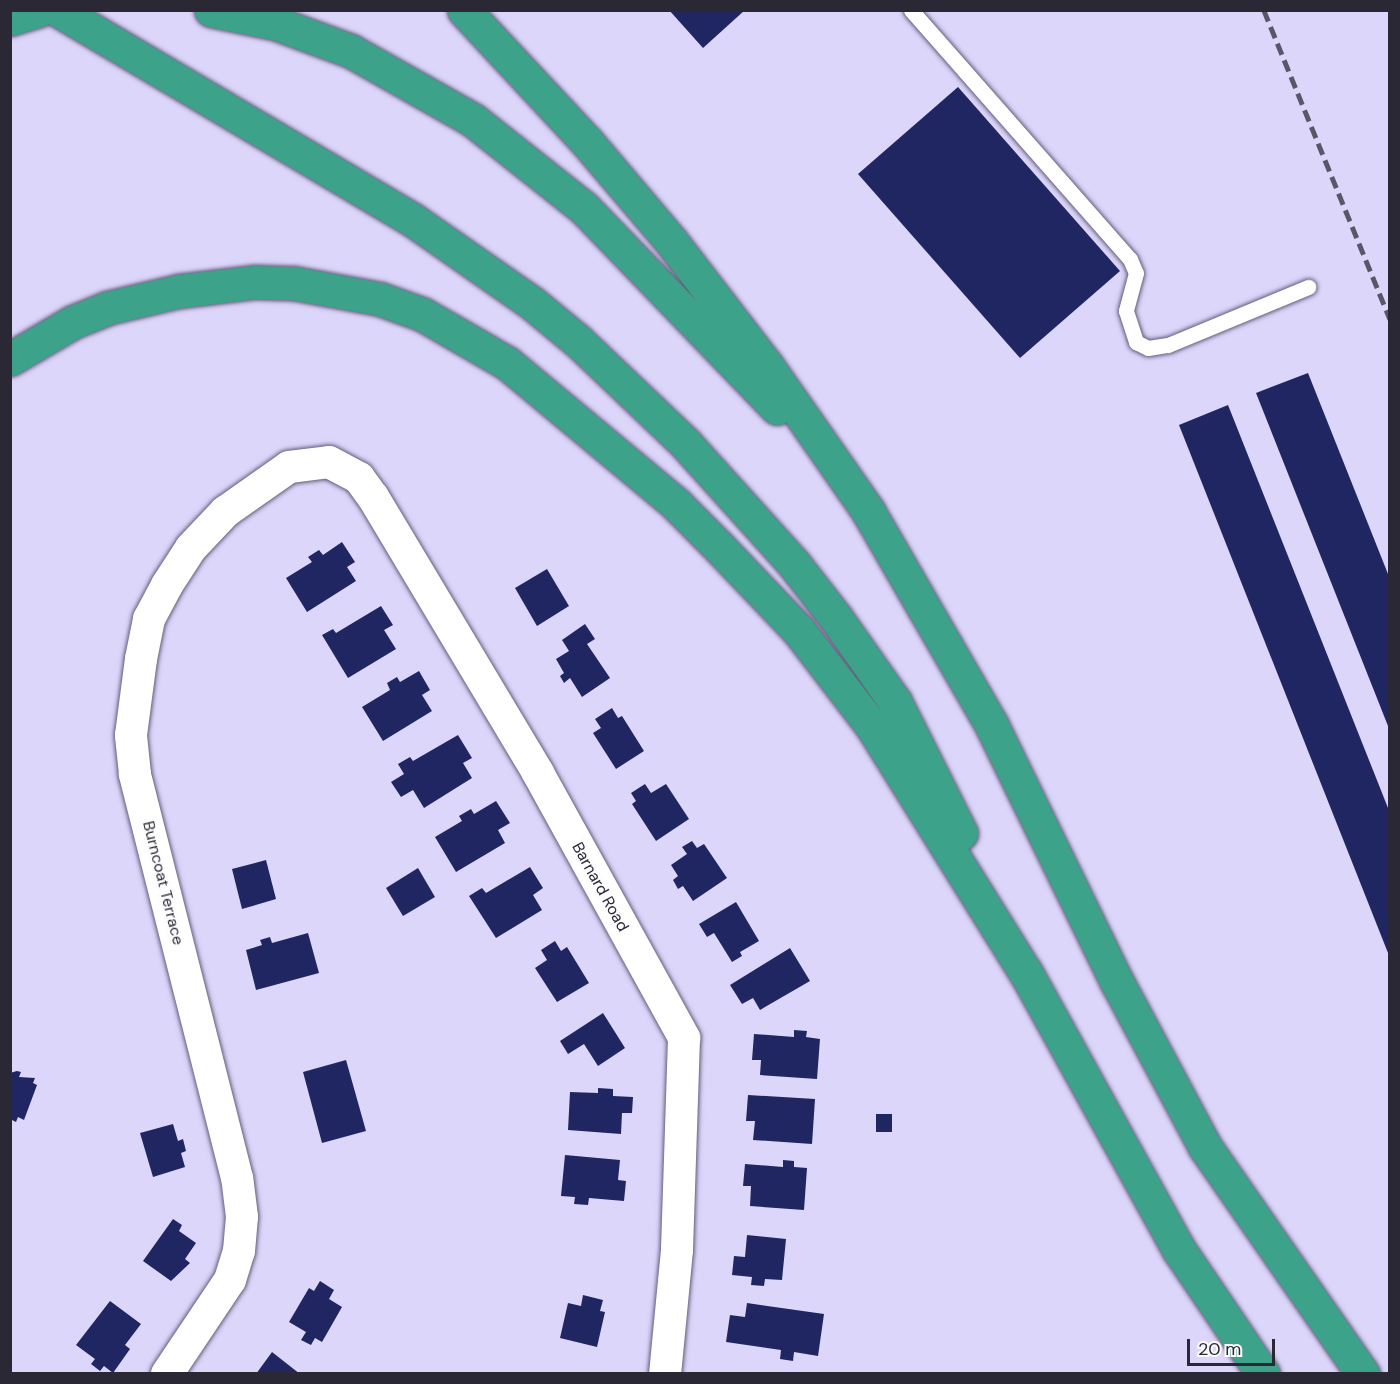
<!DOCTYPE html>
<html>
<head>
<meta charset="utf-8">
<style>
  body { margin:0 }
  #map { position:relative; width:1400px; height:1384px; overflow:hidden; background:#dcd6fb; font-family:"DM Sans",sans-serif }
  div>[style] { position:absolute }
  .building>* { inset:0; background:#202661 }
  .roads { filter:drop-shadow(0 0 2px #635d7d) drop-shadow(0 0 2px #635d7d) }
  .lane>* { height:15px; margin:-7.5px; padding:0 7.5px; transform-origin:7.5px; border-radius:7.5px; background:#fff }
  .street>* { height:32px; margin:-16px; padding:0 16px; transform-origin:16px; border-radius:16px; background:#fff }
  .highway>* { height:33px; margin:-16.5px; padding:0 16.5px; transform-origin:16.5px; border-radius:16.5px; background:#3ca289 }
  .rail>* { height:4.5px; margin-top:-2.25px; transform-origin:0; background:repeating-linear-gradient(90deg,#5a566a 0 12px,transparent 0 18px) }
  span { translate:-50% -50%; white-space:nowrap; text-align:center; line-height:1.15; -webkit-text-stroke:6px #fcfcfc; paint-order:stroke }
  .street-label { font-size:16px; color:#2b2836 }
  .frame { position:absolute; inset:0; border:12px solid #2b2836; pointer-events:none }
  .scale { position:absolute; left:1187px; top:1339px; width:88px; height:27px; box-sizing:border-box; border:3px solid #2b2836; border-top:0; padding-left:8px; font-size:18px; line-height:21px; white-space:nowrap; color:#2b2836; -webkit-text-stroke:4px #fcfcfc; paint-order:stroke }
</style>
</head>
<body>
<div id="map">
  <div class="building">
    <div style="clip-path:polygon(669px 10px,745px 10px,703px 48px)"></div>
    <div style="clip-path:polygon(958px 87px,1120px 271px,1020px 358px,858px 174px)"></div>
    <div style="clip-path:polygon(1308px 373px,1390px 579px,1390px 731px,1256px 393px)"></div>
    <div style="clip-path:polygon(1228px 405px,1390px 813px,1390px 958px,1179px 425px)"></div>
    <div style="clip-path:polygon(342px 542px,355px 562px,347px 567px,356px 581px,307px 612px,286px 578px,312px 562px,308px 557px,319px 550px,323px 555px)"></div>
    <div style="clip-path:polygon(547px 569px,569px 606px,537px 626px,515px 588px)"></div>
    <div style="clip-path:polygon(381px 606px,393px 625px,384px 630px,396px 649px,348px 678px,322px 635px,333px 629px,336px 633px)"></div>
    <div style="clip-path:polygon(585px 624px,595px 639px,587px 644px,610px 678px,582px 697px,570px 678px,564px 683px,560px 676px,564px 673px,556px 659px,569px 651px,562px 640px)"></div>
    <div style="clip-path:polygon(419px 671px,430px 690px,422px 695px,432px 711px,383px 741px,362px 707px,390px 690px,387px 683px,397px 677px,400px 682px)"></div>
    <div style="clip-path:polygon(612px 708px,618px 718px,622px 716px,644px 751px,616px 769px,593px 733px,601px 728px,595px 719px)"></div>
    <div style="clip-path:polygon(458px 735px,472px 758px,463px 763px,472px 778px,424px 808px,413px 790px,401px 797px,391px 782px,404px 774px,398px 764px,410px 757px,413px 761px)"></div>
    <div style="clip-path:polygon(645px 784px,651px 793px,666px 784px,689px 819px,656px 841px,632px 804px,636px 801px,631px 793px)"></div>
    <div style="clip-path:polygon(496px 801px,510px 823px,498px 830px,505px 843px,456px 872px,435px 837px,462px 821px,459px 816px,471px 809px,474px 814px)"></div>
    <div style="clip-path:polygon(692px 841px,697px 848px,704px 844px,727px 878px,693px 901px,683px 886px,678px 889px,673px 880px,678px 876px,671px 865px,687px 854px,682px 847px)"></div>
    <div style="clip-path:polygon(266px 860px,276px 899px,242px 909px,232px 869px)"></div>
    <div style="clip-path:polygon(530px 867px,543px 888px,533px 895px,542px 910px,496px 938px,469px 896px,482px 888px,486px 893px)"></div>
    <div style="clip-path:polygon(418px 868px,435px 897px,403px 916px,386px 888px)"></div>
    <div style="clip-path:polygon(736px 902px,759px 941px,740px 952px,742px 956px,732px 962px,714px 933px,707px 937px,699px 924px)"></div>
    <div style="clip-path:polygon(308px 933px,319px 973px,256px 990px,246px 950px,262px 945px,260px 940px,270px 937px,272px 943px)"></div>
    <div style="clip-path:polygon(555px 941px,561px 951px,567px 947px,589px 983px,557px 1002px,535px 968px,547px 960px,541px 950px)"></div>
    <div style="clip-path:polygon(790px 948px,810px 981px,760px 1010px,753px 998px,742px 1004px,730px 985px)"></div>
    <div style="clip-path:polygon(603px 1013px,625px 1048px,598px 1066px,584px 1044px,568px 1054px,560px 1041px)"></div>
    <div style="clip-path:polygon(794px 1030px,807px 1031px,806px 1037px,820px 1039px,817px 1079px,760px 1075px,761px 1060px,752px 1060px,754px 1034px,794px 1037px)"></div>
    <div style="clip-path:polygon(346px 1060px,366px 1131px,322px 1143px,303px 1072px)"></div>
    <div style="clip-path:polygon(17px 1071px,21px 1072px,19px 1077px,35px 1078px,33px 1083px,37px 1085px,24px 1120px,18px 1117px,16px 1122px,10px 1119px,10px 1073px)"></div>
    <div style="clip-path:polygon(598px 1088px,613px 1089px,613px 1096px,633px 1097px,632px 1113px,622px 1113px,621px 1134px,568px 1130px,570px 1092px,598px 1093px)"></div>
    <div style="clip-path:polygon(748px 1095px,815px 1099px,812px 1144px,753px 1140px,755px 1121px,746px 1121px)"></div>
    <div style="clip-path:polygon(876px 1114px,892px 1114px,892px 1132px,876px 1132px)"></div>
    <div style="clip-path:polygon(173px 1124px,178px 1141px,183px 1139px,186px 1151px,181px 1153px,185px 1167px,153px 1177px,140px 1133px)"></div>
    <div style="clip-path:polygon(565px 1155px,620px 1160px,618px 1180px,626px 1181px,624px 1201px,589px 1198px,588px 1205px,574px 1204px,575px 1197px,561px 1196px)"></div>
    <div style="clip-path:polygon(783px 1160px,794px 1161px,794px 1167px,807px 1168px,804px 1210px,750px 1206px,751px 1186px,743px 1186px,745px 1164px,783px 1167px)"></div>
    <div style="clip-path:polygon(173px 1219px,182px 1225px,179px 1231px,196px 1243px,185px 1259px,190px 1263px,171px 1281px,143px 1261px)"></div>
    <div style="clip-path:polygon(747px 1235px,786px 1239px,782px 1280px,765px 1279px,764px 1286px,751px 1285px,752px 1277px,732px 1275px,734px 1256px,745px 1257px)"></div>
    <div style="clip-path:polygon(320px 1281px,334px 1290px,329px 1299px,342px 1307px,322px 1342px,315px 1338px,311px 1345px,301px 1340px,306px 1332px,289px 1322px,309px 1288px,314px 1291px)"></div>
    <div style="clip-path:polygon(583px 1295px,603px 1300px,600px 1311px,605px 1312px,597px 1347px,560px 1338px,568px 1303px,581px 1306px)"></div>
    <div style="clip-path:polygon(110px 1301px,141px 1324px,125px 1345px,130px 1349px,113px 1373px,104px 1366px,100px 1371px,91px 1364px,95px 1359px,76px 1345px)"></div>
    <div style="clip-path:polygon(747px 1303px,824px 1314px,818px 1356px,794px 1352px,793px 1361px,780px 1359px,781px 1350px,726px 1342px,730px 1315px,745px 1317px)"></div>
    <div style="clip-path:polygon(272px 1352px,300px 1374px,256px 1374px)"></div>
  </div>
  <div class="roads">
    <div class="lane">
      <div style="left:911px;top:10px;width:332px;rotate:48.7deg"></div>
      <div style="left:1130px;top:259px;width:15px;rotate:67deg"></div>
      <div style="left:1136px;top:273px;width:39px;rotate:105deg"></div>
      <div style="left:1126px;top:311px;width:33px;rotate:72deg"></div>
      <div style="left:1136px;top:342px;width:13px;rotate:27deg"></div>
      <div style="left:1148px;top:348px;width:20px;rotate:-9deg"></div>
      <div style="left:1168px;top:345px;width:152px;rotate:-22.5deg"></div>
    </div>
    <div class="street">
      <div style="left:167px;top:1374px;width:113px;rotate:-56.2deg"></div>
      <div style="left:230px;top:1280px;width:30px;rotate:-73deg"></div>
      <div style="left:239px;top:1251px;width:34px;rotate:-85deg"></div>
      <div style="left:242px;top:1217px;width:39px;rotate:-97deg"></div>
      <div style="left:237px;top:1178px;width:417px;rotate:-104.2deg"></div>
      <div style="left:135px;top:774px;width:39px;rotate:-96deg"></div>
      <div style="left:131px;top:735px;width:77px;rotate:-82.5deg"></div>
      <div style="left:141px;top:659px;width:41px;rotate:-78.7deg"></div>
      <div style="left:149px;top:619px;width:38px;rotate:-62deg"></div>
      <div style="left:167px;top:585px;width:44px;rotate:-57deg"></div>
      <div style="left:191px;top:548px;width:50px;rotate:-46.6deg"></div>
      <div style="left:225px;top:512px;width:78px;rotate:-35.1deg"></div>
      <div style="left:289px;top:467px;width:40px;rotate:-7.1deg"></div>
      <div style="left:329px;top:462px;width:34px;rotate:28deg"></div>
      <div style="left:359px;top:478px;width:24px;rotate:54deg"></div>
      <div style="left:373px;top:497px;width:322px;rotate:59.1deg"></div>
      <div style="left:538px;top:773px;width:303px;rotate:61.1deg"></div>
      <div style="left:684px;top:1038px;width:212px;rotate:91.9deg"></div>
      <div style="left:677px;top:1250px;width:125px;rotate:95.5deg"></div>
    </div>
    <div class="highway">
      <div style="left:58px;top:10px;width:412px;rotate:30.6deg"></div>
      <div style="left:413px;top:220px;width:145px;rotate:34.9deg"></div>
      <div style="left:532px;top:303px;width:60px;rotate:39.6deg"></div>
      <div style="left:578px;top:341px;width:149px;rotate:43.6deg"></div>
      <div style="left:686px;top:444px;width:161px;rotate:48deg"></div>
      <div style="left:794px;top:564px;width:68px;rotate:52.1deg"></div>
      <div style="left:836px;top:618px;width:103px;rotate:54.9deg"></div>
      <div style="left:895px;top:702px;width:147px;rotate:63.3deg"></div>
      <div style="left:211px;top:10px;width:65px;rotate:11.5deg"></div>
      <div style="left:275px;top:23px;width:81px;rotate:20.2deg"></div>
      <div style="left:351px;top:51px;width:140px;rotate:29.5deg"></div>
      <div style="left:473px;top:120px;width:142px;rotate:38.4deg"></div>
      <div style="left:584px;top:208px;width:278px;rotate:46deg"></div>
      <div style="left:464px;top:10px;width:180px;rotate:47deg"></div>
      <div style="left:587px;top:142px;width:130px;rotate:49.7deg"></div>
      <div style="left:671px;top:241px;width:158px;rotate:52.5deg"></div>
      <div style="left:767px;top:366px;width:177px;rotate:55.1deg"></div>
      <div style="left:868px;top:511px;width:248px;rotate:60deg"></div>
      <div style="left:992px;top:726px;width:285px;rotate:64deg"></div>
      <div style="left:1117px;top:982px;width:187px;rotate:61.9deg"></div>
      <div style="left:1205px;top:1147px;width:277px;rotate:55.2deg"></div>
      <div style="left:10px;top:19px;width:30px;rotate:-17deg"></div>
      <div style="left:10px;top:359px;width:73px;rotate:-30.4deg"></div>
      <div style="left:73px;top:322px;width:37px;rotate:-22deg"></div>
      <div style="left:107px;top:308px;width:74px;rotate:-13.3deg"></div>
      <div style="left:179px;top:291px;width:77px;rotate:-6.8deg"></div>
      <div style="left:255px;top:282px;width:38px;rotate:2deg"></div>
      <div style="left:293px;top:283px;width:88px;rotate:10.4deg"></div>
      <div style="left:380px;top:299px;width:45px;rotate:19.7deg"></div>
      <div style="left:422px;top:314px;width:98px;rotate:30deg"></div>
      <div style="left:507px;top:363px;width:220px;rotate:39.8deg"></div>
      <div style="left:676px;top:504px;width:59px;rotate:45deg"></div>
      <div style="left:718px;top:546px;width:117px;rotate:46.4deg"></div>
      <div style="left:799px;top:631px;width:120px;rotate:52.5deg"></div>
      <div style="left:872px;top:726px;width:291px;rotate:58.1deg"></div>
      <div style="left:1026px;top:973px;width:316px;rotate:61.1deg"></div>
      <div style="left:1179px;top:1250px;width:150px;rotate:55.9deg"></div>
    </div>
  </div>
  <div class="rail">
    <div style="left:1264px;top:10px;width:334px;rotate:67.8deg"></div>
  </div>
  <div class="street-label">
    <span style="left:163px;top:883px;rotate:76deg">Burncoat Terrace</span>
    <span style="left:600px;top:887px;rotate:61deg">Barnard Road</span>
  </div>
  <div class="frame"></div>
  <div class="scale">20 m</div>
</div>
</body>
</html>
